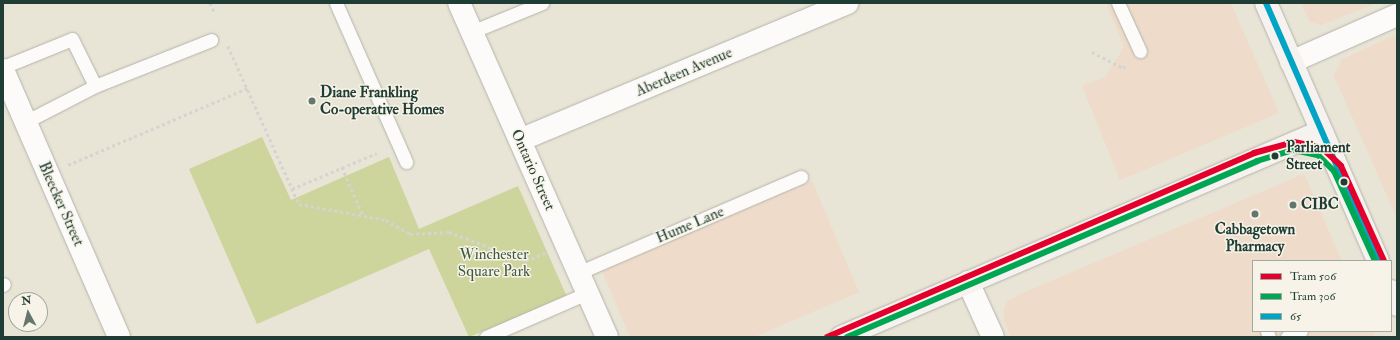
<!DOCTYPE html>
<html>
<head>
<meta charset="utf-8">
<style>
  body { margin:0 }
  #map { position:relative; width:1400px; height:340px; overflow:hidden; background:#e8e4d6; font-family:"IM FELL Double Pica",serif }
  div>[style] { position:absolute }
  .built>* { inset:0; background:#efdbca }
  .green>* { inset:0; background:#cdd59c }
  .path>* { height:2.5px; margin-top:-1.25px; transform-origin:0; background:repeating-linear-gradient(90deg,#d4d4d0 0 3px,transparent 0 6px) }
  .roads { filter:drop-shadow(0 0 1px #b4b4ab) drop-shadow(0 0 1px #b4b4ab) }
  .service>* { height:13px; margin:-6.5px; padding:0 6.5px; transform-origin:6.5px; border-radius:6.5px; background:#fcfbf9 }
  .minor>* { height:22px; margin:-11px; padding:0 11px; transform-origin:11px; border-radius:11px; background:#fcfbf9 }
  .secondary>* { height:22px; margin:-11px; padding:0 11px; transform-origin:11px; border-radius:11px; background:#f6f2ef }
  .bus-1>* { height:6px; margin:-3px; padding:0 3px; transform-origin:3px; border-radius:3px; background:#02a4c6 }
  .tram-1>* { height:6px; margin:-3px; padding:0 3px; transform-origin:3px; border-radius:3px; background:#e4002b }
  .tram-2>* { height:6px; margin:-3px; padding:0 3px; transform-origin:3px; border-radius:3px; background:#00a651 }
  .dots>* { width:11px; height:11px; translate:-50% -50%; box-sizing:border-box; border:2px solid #f7f3e8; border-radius:50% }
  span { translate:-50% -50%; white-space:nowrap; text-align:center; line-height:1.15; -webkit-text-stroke:3px #f7f3e8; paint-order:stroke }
  .street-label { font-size:15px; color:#1f3d34 }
  .poi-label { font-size:15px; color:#1f3d34; font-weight:700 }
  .left { translate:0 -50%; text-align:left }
  .stop-label { font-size:15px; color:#1f3d34; font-weight:700 }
  .park-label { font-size:15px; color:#3d593f }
  .frame { position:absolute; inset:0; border:4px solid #1f3d34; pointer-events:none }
  .legend { position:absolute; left:1252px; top:260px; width:140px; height:72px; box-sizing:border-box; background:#f7f3e8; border:1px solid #a1aaa0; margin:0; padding:5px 7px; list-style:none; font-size:12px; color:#1f3d34 }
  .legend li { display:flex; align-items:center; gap:8px; height:20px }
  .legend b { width:20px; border:1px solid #a1aaa0 }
  .north { position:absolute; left:8px; top:292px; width:40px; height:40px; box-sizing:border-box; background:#f7f3e8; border:1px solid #a1aaa0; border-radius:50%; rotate:353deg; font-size:11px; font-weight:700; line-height:16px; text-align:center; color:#1f3d34 }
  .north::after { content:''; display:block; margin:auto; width:14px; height:18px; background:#65776d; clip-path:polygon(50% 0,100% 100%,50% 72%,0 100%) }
</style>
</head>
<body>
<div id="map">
  <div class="built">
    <div style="clip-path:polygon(1106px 3px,1231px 3px,1279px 113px,1120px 180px,1082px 86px,1105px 77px,1124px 47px)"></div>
    <div style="clip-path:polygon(1301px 3px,1377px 3px,1321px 25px,1310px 22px)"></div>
    <div style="clip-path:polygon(1397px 34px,1397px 218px,1334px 76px,1341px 60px)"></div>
    <div style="clip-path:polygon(1304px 174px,1342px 261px,1253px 261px,1253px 331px,1372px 331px,1375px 337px,1011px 337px,1004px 321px,1004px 309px,1007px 302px,1018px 295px)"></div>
    <div style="clip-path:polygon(812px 181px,859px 292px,754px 337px,630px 337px,601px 268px)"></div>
  </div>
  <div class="green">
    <div style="clip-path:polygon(262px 137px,291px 200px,389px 157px,419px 229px,518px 186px,567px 297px,469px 337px,429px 249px,257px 324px,189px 169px)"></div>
  </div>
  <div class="path">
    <div style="left:210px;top:3px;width:11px;rotate:63deg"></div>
    <div style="left:228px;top:46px;width:173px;rotate:65.8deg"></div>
    <div style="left:299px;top:204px;width:88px;rotate:10.4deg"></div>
    <div style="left:386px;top:220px;width:28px;rotate:30deg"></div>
    <div style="left:410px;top:234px;width:39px;rotate:-3deg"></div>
    <div style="left:449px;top:232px;width:82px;rotate:20.6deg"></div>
    <div style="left:526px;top:261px;width:21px;rotate:-23deg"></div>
    <div style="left:1092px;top:52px;width:35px;rotate:27deg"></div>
    <div style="left:1123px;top:68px;width:6px;rotate:-45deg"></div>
    <div style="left:68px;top:165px;width:196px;rotate:-23.2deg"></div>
    <div style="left:342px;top:167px;width:52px;rotate:66.4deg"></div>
    <div style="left:292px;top:189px;width:92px;rotate:-23deg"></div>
  </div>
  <div class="roads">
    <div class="service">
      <div style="left:336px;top:3px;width:174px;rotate:66.2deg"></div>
      <div style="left:1118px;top:3px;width:53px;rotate:65.4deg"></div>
      <div style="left:471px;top:32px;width:77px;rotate:-22.2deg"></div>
      <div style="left:3px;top:67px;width:74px;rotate:-22.1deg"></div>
      <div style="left:72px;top:39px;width:52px;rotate:63.9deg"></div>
      <div style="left:95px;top:86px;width:79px;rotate:152.8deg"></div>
      <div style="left:95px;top:86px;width:125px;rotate:-21.6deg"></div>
      <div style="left:578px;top:273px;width:243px;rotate:-23.3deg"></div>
      <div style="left:3px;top:285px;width:1px;rotate:-45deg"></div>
      <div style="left:1267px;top:331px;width:6px;rotate:72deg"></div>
      <div style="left:486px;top:337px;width:110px;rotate:-23.5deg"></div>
      <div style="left:1287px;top:337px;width:15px;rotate:-23deg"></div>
    </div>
    <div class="minor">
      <div style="left:459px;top:3px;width:365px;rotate:66.1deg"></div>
      <div style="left:1291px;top:62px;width:116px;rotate:-23.9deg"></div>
      <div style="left:3px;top:70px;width:291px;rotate:66.5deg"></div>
      <div style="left:520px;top:140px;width:355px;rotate:-22.7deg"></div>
      <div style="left:968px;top:282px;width:60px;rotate:65.6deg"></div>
    </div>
    <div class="secondary">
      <div style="left:1266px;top:3px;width:281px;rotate:66.5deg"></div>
      <div style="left:1391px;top:291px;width:15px;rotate:67deg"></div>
      <div style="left:841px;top:337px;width:523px;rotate:-23.18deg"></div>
    </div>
  </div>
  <div class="bus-1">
    <div style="left:1266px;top:3px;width:281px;rotate:66.5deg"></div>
  </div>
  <div class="tram-1">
    <div style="left:827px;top:337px;width:465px;rotate:-23.3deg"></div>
    <div style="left:1254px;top:153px;width:41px;rotate:-15.4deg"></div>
    <div style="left:1294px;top:142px;width:29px;rotate:12deg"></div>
    <div style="left:1322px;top:148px;width:26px;rotate:43deg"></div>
    <div style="left:1341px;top:166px;width:104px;rotate:65.6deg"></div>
  </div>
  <div class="tram-2">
    <div style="left:847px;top:337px;width:446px;rotate:-23.2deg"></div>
    <div style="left:1257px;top:161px;width:39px;rotate:-17deg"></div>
    <div style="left:1294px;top:150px;width:25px;rotate:12deg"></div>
    <div style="left:1318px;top:155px;width:23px;rotate:45deg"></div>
    <div style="left:1334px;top:171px;width:99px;rotate:65.5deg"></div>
  </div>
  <div class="dots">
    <div style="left:312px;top:101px;background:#65776d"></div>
    <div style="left:1275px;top:156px;background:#1f3d34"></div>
    <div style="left:1344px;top:182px;background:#1f3d34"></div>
    <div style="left:1293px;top:205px;background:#65776d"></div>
    <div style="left:1255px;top:214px;background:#65776d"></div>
  </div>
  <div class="street-label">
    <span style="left:684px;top:72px;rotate:-23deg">Aberdeen Avenue</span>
    <span style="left:533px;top:170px;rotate:66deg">Ontario Street</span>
    <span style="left:61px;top:204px;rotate:66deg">Bleecker Street</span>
    <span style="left:690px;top:225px;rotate:-23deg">Hume Lane</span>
  </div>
  <div class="poi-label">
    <span class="left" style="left:320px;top:101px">Diane Frankling<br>Co-operative Homes</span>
    <span class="left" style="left:1301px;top:205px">CIBC</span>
    <span style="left:1255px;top:238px">Cabbagetown<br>Pharmacy</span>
  </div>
  <div class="stop-label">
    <span class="left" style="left:1286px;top:156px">Parliament<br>Street</span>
  </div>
  <div class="park-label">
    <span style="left:494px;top:263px">Winchester<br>Square Park</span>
  </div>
  <div class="frame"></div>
  <ul class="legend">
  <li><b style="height:5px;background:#e4002b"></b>Tram 506</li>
  <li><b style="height:5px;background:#00a651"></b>Tram 306</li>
  <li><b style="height:5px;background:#02a4c6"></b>65</li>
  </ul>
  <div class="north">N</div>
</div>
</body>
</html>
